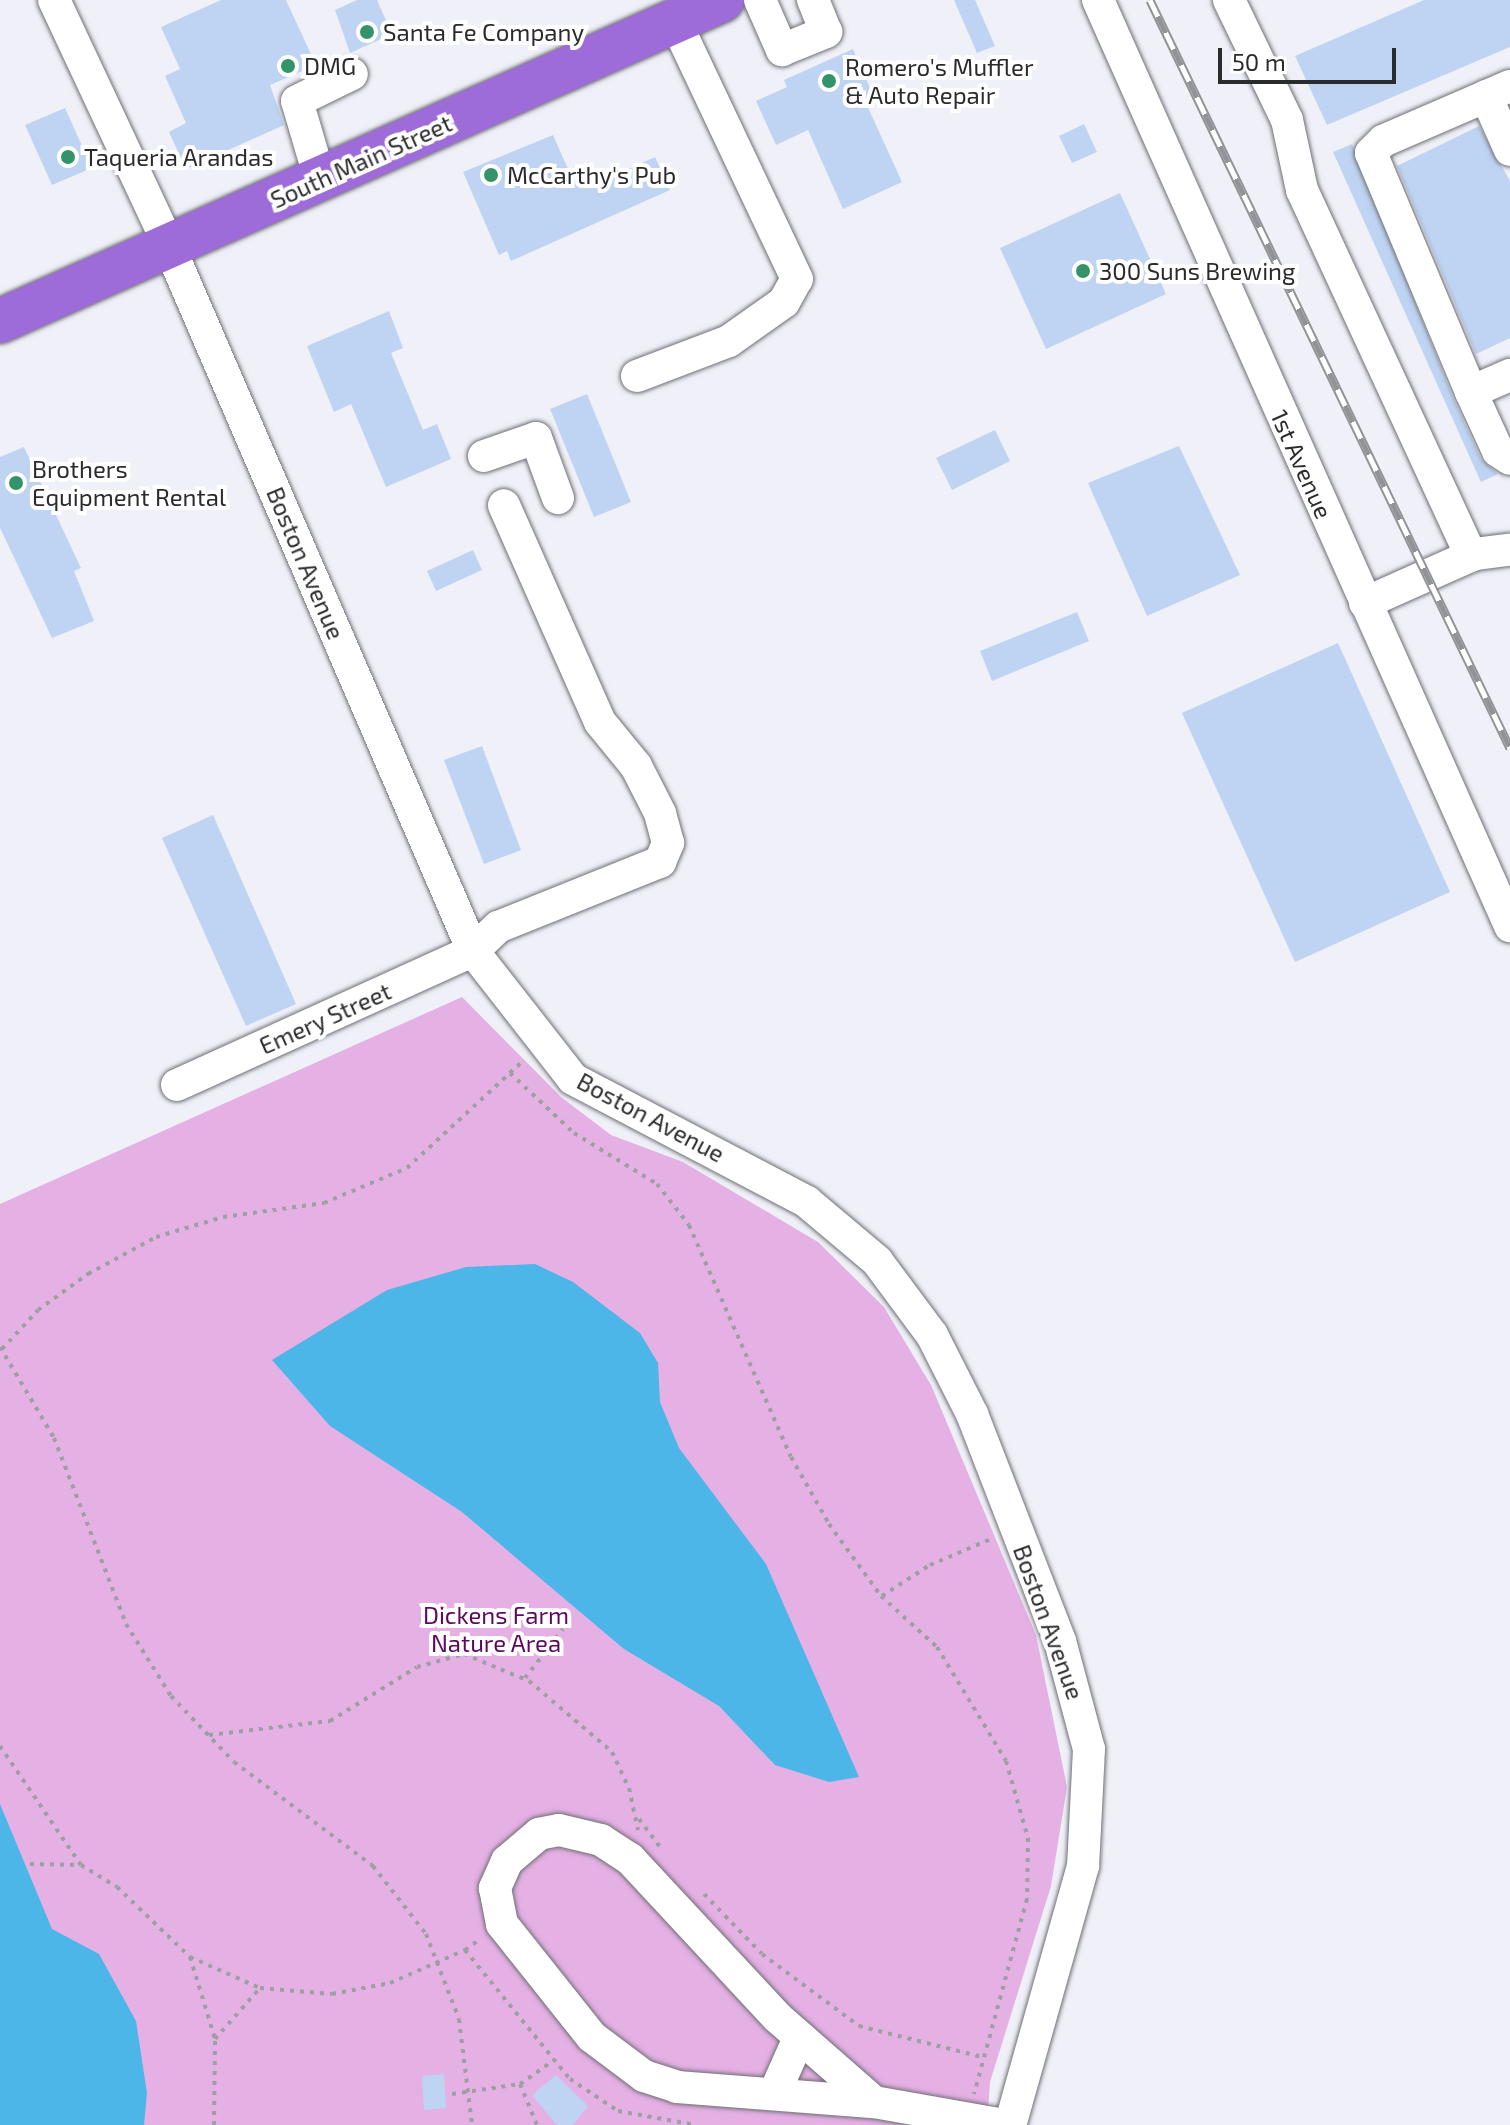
<!DOCTYPE html>
<html>
<head>
<meta charset="utf-8">
<style>
  body { margin:0 }
  #map { position:relative; width:1510px; height:2125px; overflow:hidden; background:#f0f1f8; font-family:"Exo 2",sans-serif }
  div>[style] { position:absolute }
  .green>* { inset:0; background:#e5b0e4 }
  .water>* { inset:0; background:#4db6e9 }
  .building>* { inset:0; background:#bed4f2 }
  .path>* { height:4px; margin-top:-2px; transform-origin:0; background:repeating-linear-gradient(90deg,#9e9fa4 0 4px,transparent 0 10px) }
  .roads { filter:drop-shadow(0 0 2px #6f6f76) drop-shadow(0 0 2px #6f6f76) }
  .minor>* { height:32px; margin:-16px; padding:0 16px; transform-origin:16px; border-radius:16px; background:#fff }
  .highway>* { height:44px; margin:-22px; padding:0 22px; transform-origin:22px; border-radius:22px; background:#9e6cd9 }
  .rail>* { height:9px; margin-top:-4.5px; transform-origin:0; background:repeating-linear-gradient(90deg,#fff 0 18px,#929397 0 36px); box-sizing:border-box; border-block:2px solid #929397 }
  .dots>* { width:22px; height:22px; translate:-50% -50%; box-sizing:border-box; border:4px solid #fff; border-radius:50% }
  span { translate:-50% -50%; white-space:nowrap; text-align:center; line-height:1.15; -webkit-text-stroke:8px #fff; paint-order:stroke }
  .poi-label { font-size:24px; color:#2a2b2d }
  .left { translate:0 -50%; text-align:left }
  .street-label { font-size:24px; color:#2a2b2d }
  .park-label { font-size:24px; color:#5e0960 }
  .scale { position:absolute; left:1218px; top:48px; width:178px; height:36px; box-sizing:border-box; border:4px solid #2a2b2d; border-top:0; padding-left:10px; font-size:24px; line-height:28px; white-space:nowrap; color:#2a2b2d; -webkit-text-stroke:6px #fff; paint-order:stroke }
</style>
</head>
<body>
<div id="map">
  <div class="green">
    <div style="clip-path:polygon(462px 997px,561px 1097px,611px 1135px,683px 1162px,818px 1242px,884px 1307px,931px 1385px,1036px 1635px,1067px 1787px,1051px 1886px,990px 2082px,987px 2125px,0 2125px,0 1204px)"></div>
  </div>
  <div class="water">
    <div style="clip-path:polygon(535px 1264px,573px 1282px,640px 1333px,658px 1363px,660px 1402px,679px 1448px,766px 1564px,859px 1777px,829px 1782px,775px 1765px,719px 1706px,624px 1649px,462px 1512px,330px 1426px,272px 1360px,387px 1290px,466px 1267px)"></div>
    <div style="clip-path:polygon(0 1804px,52px 1929px,99px 1954px,136px 2021px,147px 2093px,144px 2125px,0 2125px)"></div>
  </div>
  <div class="building">
    <div style="clip-path:polygon(221px 0,286px 0,316px 65px,270px 85px,284px 125px,186px 169px,169px 132px,186px 123px,165px 76px,180px 69px,161px 27px)"></div>
    <div style="clip-path:polygon(357px 0,377px 0,392px 34px,350px 53px,335px 10px)"></div>
    <div style="clip-path:polygon(954px 0,975px 0,995px 46px,977px 53px)"></div>
    <div style="clip-path:polygon(1424px 0,1510px 0,1510px 47px,1327px 125px,1295px 56px)"></div>
    <div style="clip-path:polygon(853px 49px,875px 99px,866px 103px,902px 182px,843px 209px,808px 130px,776px 145px,756px 101px,787px 87px,784px 80px)"></div>
    <div style="clip-path:polygon(65px 108px,92px 168px,52px 185px,25px 125px)"></div>
    <div style="clip-path:polygon(1084px 124px,1097px 152px,1072px 163px,1059px 136px)"></div>
    <div style="clip-path:polygon(1479px 126px,1510px 181px,1510px 338px,1476px 354px,1397px 166px)"></div>
    <div style="clip-path:polygon(553px 135px,573px 180px,590px 172px,595px 184px,655px 157px,670px 190px,511px 261px,507px 251px,499px 255px,463px 172px)"></div>
    <div style="clip-path:polygon(1352px 144px,1454px 400px,1481px 459px,1498px 474px,1481px 482px,1333px 152px)"></div>
    <div style="clip-path:polygon(1120px 193px,1166px 294px,1046px 349px,1000px 248px)"></div>
    <div style="clip-path:polygon(389px 311px,403px 348px,391px 353px,423px 430px,437px 424px,451px 459px,386px 487px,351px 404px,334px 412px,307px 346px)"></div>
    <div style="clip-path:polygon(587px 394px,631px 502px,594px 517px,550px 409px)"></div>
    <div style="clip-path:polygon(995px 430px,1010px 461px,952px 490px,936px 458px)"></div>
    <div style="clip-path:polygon(1179px 446px,1240px 575px,1147px 616px,1088px 483px)"></div>
    <div style="clip-path:polygon(24px 447px,81px 568px,74px 571px,94px 621px,52px 638px,0 528px,0 457px)"></div>
    <div style="clip-path:polygon(473px 550px,482px 570px,436px 591px,427px 571px)"></div>
    <div style="clip-path:polygon(1077px 612px,1089px 641px,992px 681px,980px 651px)"></div>
    <div style="clip-path:polygon(1338px 643px,1450px 892px,1295px 962px,1182px 713px)"></div>
    <div style="clip-path:polygon(482px 746px,521px 850px,484px 864px,444px 760px)"></div>
    <div style="clip-path:polygon(213px 815px,296px 1004px,246px 1026px,162px 838px)"></div>
    <div style="clip-path:polygon(444px 2074px,446px 2108px,424px 2110px,422px 2076px)"></div>
    <div style="clip-path:polygon(556px 2075px,588px 2106px,573px 2125px,557px 2125px,532px 2095px)"></div>
  </div>
  <div class="path">
    <div style="left:510px;top:1073px;width:88px;rotate:43.2deg"></div>
    <div style="left:574px;top:1133px;width:97px;rotate:31.6deg"></div>
    <div style="left:657px;top:1184px;width:52px;rotate:52deg"></div>
    <div style="left:689px;top:1225px;width:253px;rotate:66.3deg"></div>
    <div style="left:791px;top:1457px;width:77px;rotate:60.4deg"></div>
    <div style="left:829px;top:1524px;width:89px;rotate:54.2deg"></div>
    <div style="left:881px;top:1596px;width:76px;rotate:42.3deg"></div>
    <div style="left:937px;top:1647px;width:133px;rotate:58.8deg"></div>
    <div style="left:1006px;top:1761px;width:80px;rotate:74.1deg"></div>
    <div style="left:1028px;top:1838px;width:61px;rotate:90.9deg"></div>
    <div style="left:1027px;top:1899px;width:202px;rotate:105.2deg"></div>
    <div style="left:0;top:1347px;width:106px;rotate:59.3deg"></div>
    <div style="left:54px;top:1438px;width:199px;rotate:68.8deg"></div>
    <div style="left:126px;top:1624px;width:85px;rotate:58deg"></div>
    <div style="left:171px;top:1696px;width:91px;rotate:46.3deg"></div>
    <div style="left:234px;top:1762px;width:174px;rotate:36.8deg"></div>
    <div style="left:373px;top:1866px;width:86px;rotate:52.1deg"></div>
    <div style="left:426px;top:1934px;width:91px;rotate:68.8deg"></div>
    <div style="left:459px;top:2019px;width:107px;rotate:83deg"></div>
    <div style="left:2px;top:1349px;width:53px;rotate:-47.3deg"></div>
    <div style="left:38px;top:1310px;width:62px;rotate:-35.8deg"></div>
    <div style="left:88px;top:1274px;width:77px;rotate:-28.6deg"></div>
    <div style="left:156px;top:1237px;width:70px;rotate:-16.6deg"></div>
    <div style="left:223px;top:1217px;width:102px;rotate:-7.9deg"></div>
    <div style="left:324px;top:1203px;width:90px;rotate:-22.9deg"></div>
    <div style="left:407px;top:1168px;width:159px;rotate:-42.7deg"></div>
    <div style="left:882px;top:1596px;width:57px;rotate:-32.9deg"></div>
    <div style="left:930px;top:1565px;width:66px;rotate:-23.1deg"></div>
    <div style="left:525px;top:1678px;width:62px;rotate:-52.2deg"></div>
    <div style="left:209px;top:1735px;width:122px;rotate:-6.6deg"></div>
    <div style="left:330px;top:1721px;width:102px;rotate:-31.8deg"></div>
    <div style="left:417px;top:1667px;width:49px;rotate:-15.5deg"></div>
    <div style="left:464px;top:1654px;width:70px;rotate:22.6deg"></div>
    <div style="left:529px;top:1681px;width:109px;rotate:40.5deg"></div>
    <div style="left:612px;top:1752px;width:40px;rotate:65deg"></div>
    <div style="left:629px;top:1788px;width:43px;rotate:77.9deg"></div>
    <div style="left:0;top:1746px;width:144px;rotate:55.8deg"></div>
    <div style="left:81px;top:1865px;width:42px;rotate:31.4deg"></div>
    <div style="left:117px;top:1887px;width:101px;rotate:43.8deg"></div>
    <div style="left:190px;top:1957px;width:77px;rotate:23.9deg"></div>
    <div style="left:260px;top:1988px;width:72px;rotate:4.8deg"></div>
    <div style="left:332px;top:1994px;width:59px;rotate:-10.7deg"></div>
    <div style="left:390px;top:1983px;width:82px;rotate:-23.7deg"></div>
    <div style="left:465px;top:1950px;width:166px;rotate:50.9deg"></div>
    <div style="left:570px;top:2079px;width:58px;rotate:33.7deg"></div>
    <div style="left:618px;top:2111px;width:79px;rotate:10.2deg"></div>
    <div style="left:639px;top:1819px;width:35px;rotate:53deg"></div>
    <div style="left:30px;top:1864px;width:50px;rotate:1.1deg"></div>
    <div style="left:704px;top:1894px;width:83px;rotate:46deg"></div>
    <div style="left:762px;top:1954px;width:121px;rotate:36.6deg"></div>
    <div style="left:859px;top:2026px;width:127px;rotate:14.1deg"></div>
    <div style="left:465px;top:1950px;width:19px;rotate:-36deg"></div>
    <div style="left:190px;top:1957px;width:86px;rotate:73deg"></div>
    <div style="left:520px;top:2084px;width:44px;rotate:67.5deg"></div>
    <div style="left:452px;top:2094px;width:69px;rotate:-8.4deg"></div>
    <div style="left:520px;top:2084px;width:42px;rotate:-35.2deg"></div>
    <div style="left:214px;top:2125px;width:86px;rotate:-89.3deg"></div>
    <div style="left:215px;top:2039px;width:68px;rotate:-48.6deg"></div>
  </div>
  <div class="roads">
    <div class="minor">
      <div style="left:54px;top:0;width:272px;rotate:64.9deg"></div>
      <div style="left:169px;top:246px;width:768px;rotate:66.67deg"></div>
      <div style="left:473px;top:951px;width:162px;rotate:52deg"></div>
      <div style="left:573px;top:1079px;width:264px;rotate:27.7deg"></div>
      <div style="left:807px;top:1202px;width:92px;rotate:40.1deg"></div>
      <div style="left:877px;top:1261px;width:92px;rotate:53.4deg"></div>
      <div style="left:932px;top:1335px;width:89px;rotate:63.1deg"></div>
      <div style="left:972px;top:1414px;width:243px;rotate:68.8deg"></div>
      <div style="left:1060px;top:1641px;width:112px;rotate:75deg"></div>
      <div style="left:1089px;top:1749px;width:117px;rotate:92.9deg"></div>
      <div style="left:1083px;top:1866px;width:269px;rotate:105.7deg"></div>
      <div style="left:760px;top:0;width:55px;rotate:66.3deg"></div>
      <div style="left:782px;top:50px;width:48px;rotate:-22.2deg"></div>
      <div style="left:826px;top:32px;width:35px;rotate:-112deg"></div>
      <div style="left:1098px;top:0;width:1014px;rotate:66.01deg"></div>
      <div style="left:1229px;top:0;width:133px;rotate:64.2deg"></div>
      <div style="left:1287px;top:120px;width:72px;rotate:77.9deg"></div>
      <div style="left:1302px;top:190px;width:403px;rotate:65.2deg"></div>
      <div style="left:1510px;top:86px;width:138px;rotate:156.6deg"></div>
      <div style="left:1383px;top:141px;width:17px;rotate:135deg"></div>
      <div style="left:1371px;top:153px;width:259px;rotate:67.3deg"></div>
      <div style="left:1471px;top:392px;width:65px;rotate:65.4deg"></div>
      <div style="left:1498px;top:451px;width:14px;rotate:34deg"></div>
      <div style="left:1486px;top:96px;width:59px;rotate:66deg"></div>
      <div style="left:320px;top:179px;width:81px;rotate:-106.4deg"></div>
      <div style="left:297px;top:101px;width:61px;rotate:-26.1deg"></div>
      <div style="left:637px;top:376px;width:98px;rotate:-20.8deg"></div>
      <div style="left:729px;top:341px;width:67px;rotate:-35.3deg"></div>
      <div style="left:784px;top:302px;width:26px;rotate:-61deg"></div>
      <div style="left:797px;top:279px;width:285px;rotate:-115.3deg"></div>
      <div style="left:1471px;top:392px;width:43px;rotate:-23.6deg"></div>
      <div style="left:484px;top:456px;width:55px;rotate:-19.1deg"></div>
      <div style="left:536px;top:438px;width:64px;rotate:69.9deg"></div>
      <div style="left:1365px;top:603px;width:120px;rotate:-24deg"></div>
      <div style="left:1475px;top:554px;width:35px;rotate:-7deg"></div>
      <div style="left:177px;top:1085px;width:325px;rotate:-24.4deg"></div>
      <div style="left:473px;top:951px;width:35px;rotate:-44deg"></div>
      <div style="left:498px;top:927px;width:175px;rotate:-21.9deg"></div>
      <div style="left:660px;top:862px;width:21px;rotate:-67deg"></div>
      <div style="left:668px;top:843px;width:31px;rotate:-105deg"></div>
      <div style="left:660px;top:813px;width:53px;rotate:-117.1deg"></div>
      <div style="left:636px;top:766px;width:57px;rotate:-129.3deg"></div>
      <div style="left:600px;top:722px;width:237px;rotate:-113.9deg"></div>
      <div style="left:775px;top:2092px;width:59px;rotate:-66deg"></div>
      <div style="left:874px;top:2102px;width:129px;rotate:-138.8deg"></div>
      <div style="left:777px;top:2017px;width:216px;rotate:-132.9deg"></div>
      <div style="left:630px;top:1859px;width:35px;rotate:-147deg"></div>
      <div style="left:601px;top:1840px;width:43px;rotate:-166.6deg"></div>
      <div style="left:559px;top:1830px;width:20px;rotate:169deg"></div>
      <div style="left:539px;top:1834px;width:42px;rotate:139.8deg"></div>
      <div style="left:507px;top:1861px;width:30px;rotate:114deg"></div>
      <div style="left:495px;top:1888px;width:37px;rotate:79deg"></div>
      <div style="left:502px;top:1924px;width:144px;rotate:51.5deg"></div>
      <div style="left:592px;top:2037px;width:65px;rotate:36.9deg"></div>
      <div style="left:644px;top:2076px;width:35px;rotate:18deg"></div>
      <div style="left:677px;top:2087px;width:198px;rotate:4.4deg"></div>
      <div style="left:874px;top:2102px;width:132px;rotate:10deg"></div>
    </div>
    <div class="highway">
      <div style="left:0;top:321px;width:790px;rotate:-23.97deg"></div>
    </div>
  </div>
  <div class="rail">
    <div style="left:1150px;top:0;width:830px;rotate:64.3deg"></div>
  </div>
  <div class="dots">
    <div style="left:367px;top:32px;background:#35936b"></div>
    <div style="left:288px;top:66px;background:#35936b"></div>
    <div style="left:829px;top:81px;background:#35936b"></div>
    <div style="left:68px;top:157px;background:#35936b"></div>
    <div style="left:491px;top:175px;background:#35936b"></div>
    <div style="left:1083px;top:271px;background:#35936b"></div>
    <div style="left:16px;top:483px;background:#35936b"></div>
  </div>
  <div class="poi-label">
    <span class="left" style="left:383px;top:32px">Santa Fe Company</span>
    <span class="left" style="left:304px;top:66px">DMG</span>
    <span class="left" style="left:845px;top:81px">Romero's Muffler<br>&amp; Auto Repair</span>
    <span class="left" style="left:84px;top:157px">Taqueria Arandas</span>
    <span class="left" style="left:507px;top:175px">McCarthy's Pub</span>
    <span class="left" style="left:1099px;top:271px">300 Suns Brewing</span>
    <span class="left" style="left:32px;top:483px">Brothers<br>Equipment Rental</span>
  </div>
  <div class="street-label">
    <span style="left:361px;top:161px;rotate:-24deg">South Main Street</span>
    <span style="left:1302px;top:464px;rotate:66deg">1st Avenue</span>
    <span style="left:306px;top:563px;rotate:67deg">Boston Avenue</span>
    <span style="left:325px;top:1018px;rotate:-24deg">Emery Street</span>
    <span style="left:651px;top:1117px;rotate:28deg">Boston Avenue</span>
    <span style="left:1049px;top:1622px;rotate:70deg">Boston Avenue</span>
  </div>
  <div class="park-label">
    <span style="left:496px;top:1629px">Dickens Farm<br>Nature Area</span>
  </div>
  <div class="scale">50 m</div>
</div>
</body>
</html>
